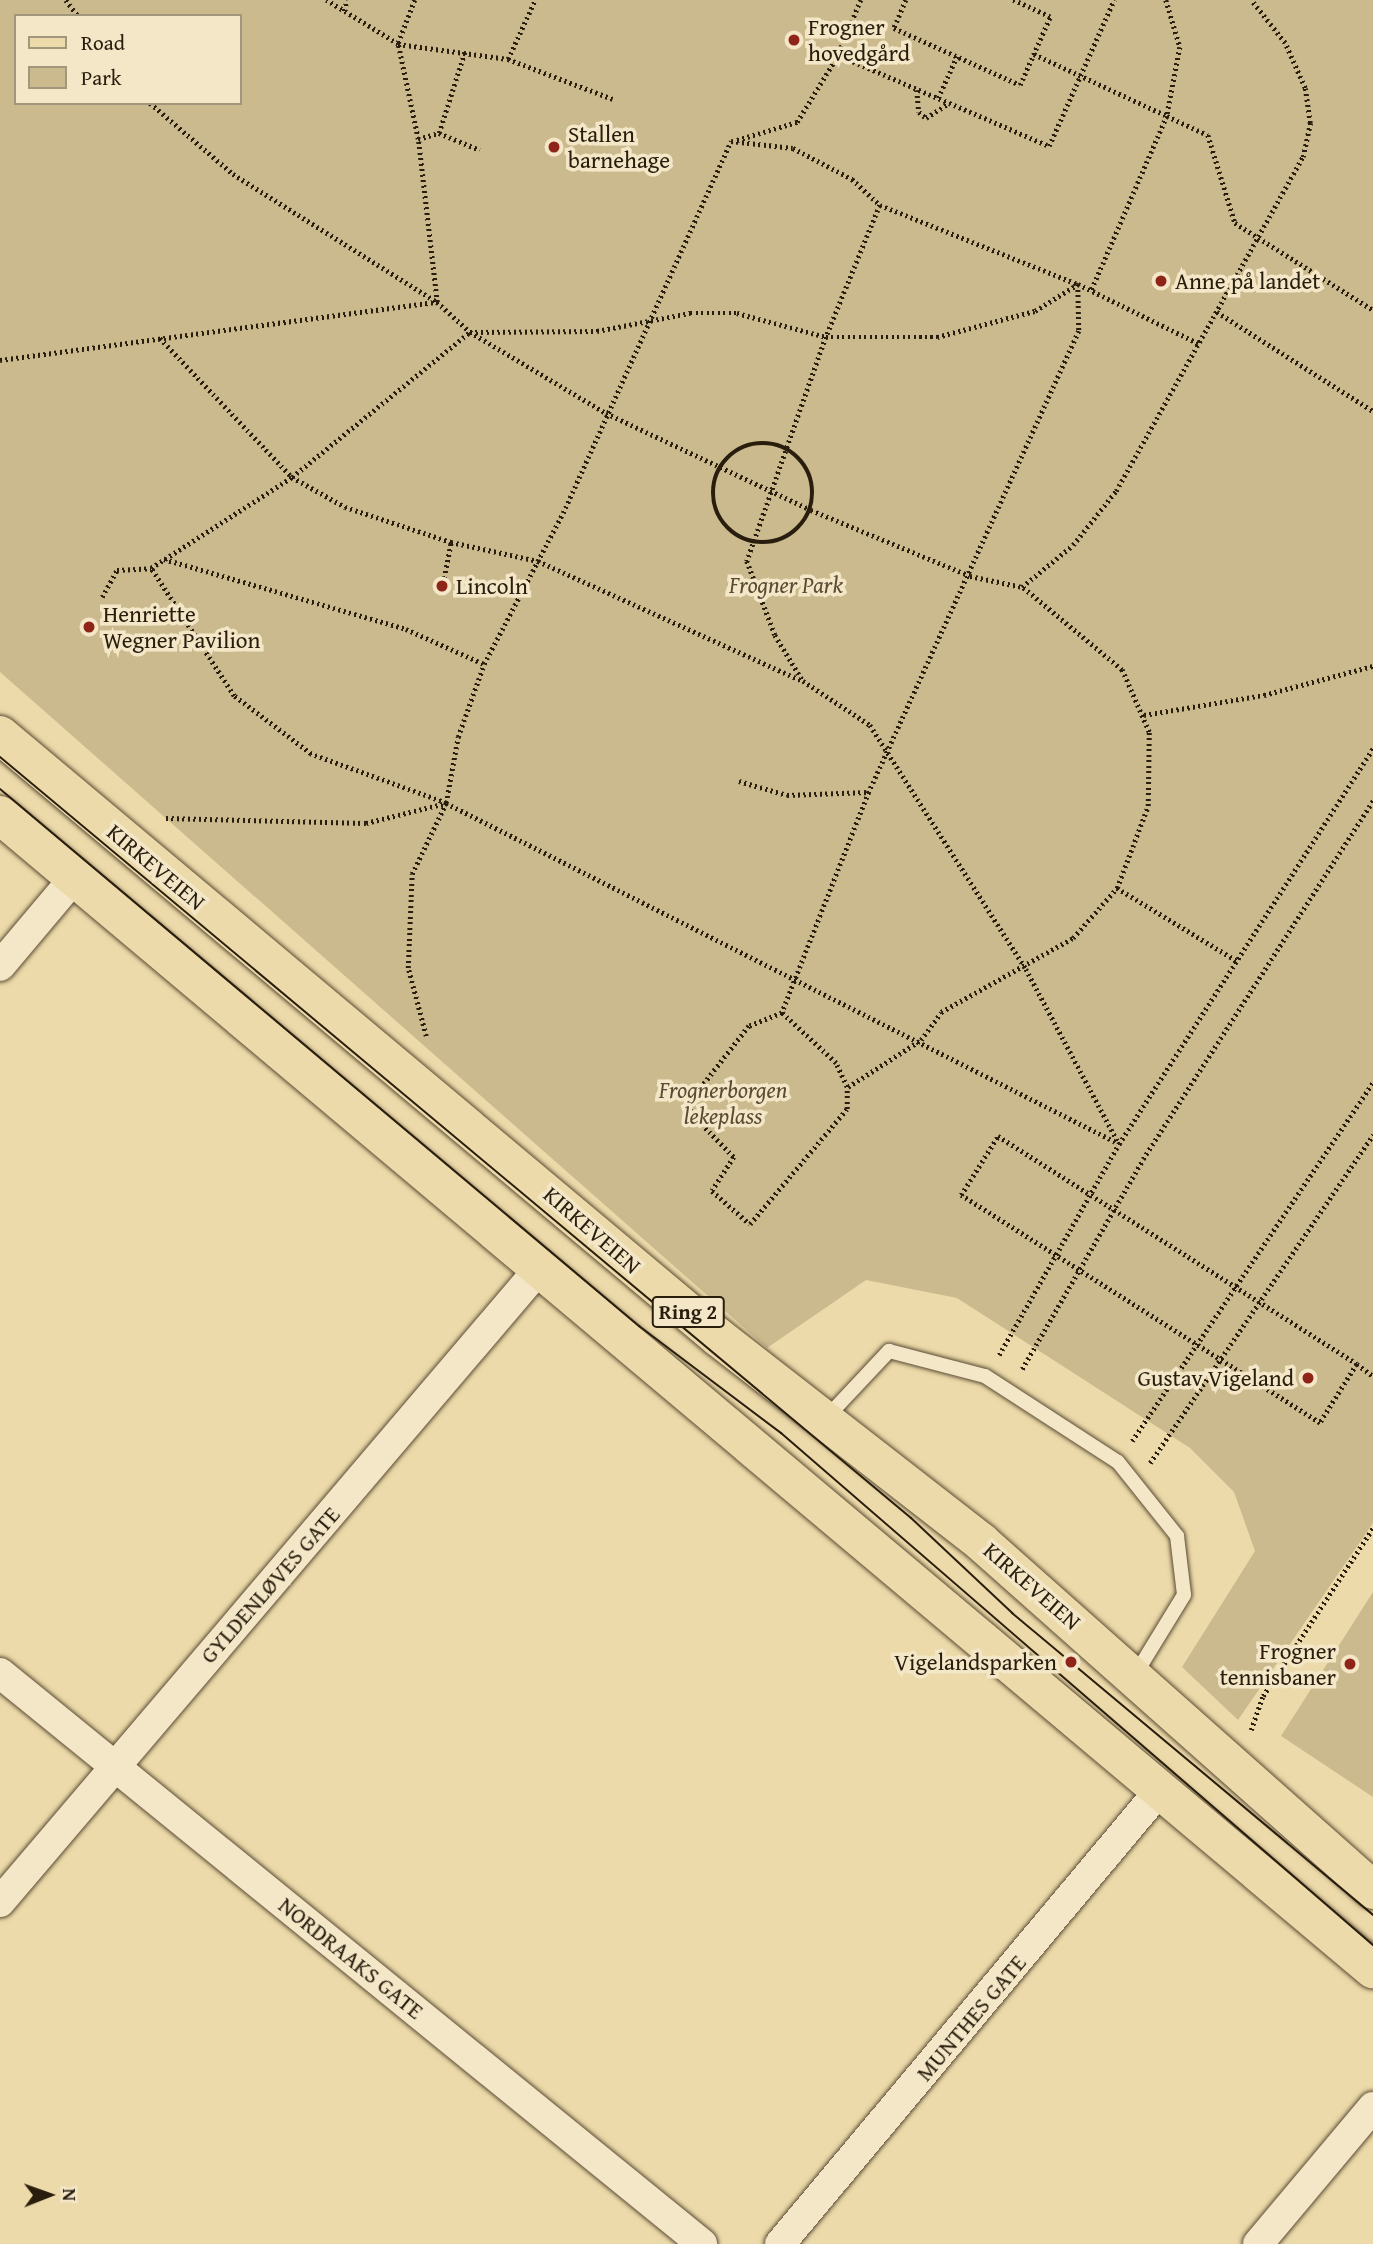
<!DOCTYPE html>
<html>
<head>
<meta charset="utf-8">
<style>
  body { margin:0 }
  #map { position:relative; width:1373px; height:2244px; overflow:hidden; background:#eddaaa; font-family:"Gentium Book Plus",serif }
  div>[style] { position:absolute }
  .green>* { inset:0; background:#ccba8f }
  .path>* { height:4.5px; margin-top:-2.25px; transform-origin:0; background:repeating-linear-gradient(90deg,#291d0d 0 2px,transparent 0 5.5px) }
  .path>.ring { margin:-2.25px; padding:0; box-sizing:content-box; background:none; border:4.5px solid #291d0d; border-radius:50% }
  .roads { filter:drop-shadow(0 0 2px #5a4c34) drop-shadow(0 0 2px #5a4c34) }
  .service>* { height:14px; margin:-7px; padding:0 7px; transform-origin:7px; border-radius:7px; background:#f3e7c8 }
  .minor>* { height:30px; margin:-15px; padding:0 15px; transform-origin:15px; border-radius:15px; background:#f3e7c8 }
  .primary>* { height:38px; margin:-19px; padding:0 19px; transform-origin:19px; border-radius:19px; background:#eddaaa }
  .tram>* { height:2px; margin:-1px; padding:0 1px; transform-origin:1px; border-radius:1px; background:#291d0d }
  .dots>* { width:19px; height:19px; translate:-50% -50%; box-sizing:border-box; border:4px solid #f3e7c8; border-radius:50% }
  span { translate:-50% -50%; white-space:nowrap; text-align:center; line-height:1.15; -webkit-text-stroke:7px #f3e7c8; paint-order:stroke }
  .shield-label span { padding:2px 5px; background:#f3e7c8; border:2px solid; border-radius:5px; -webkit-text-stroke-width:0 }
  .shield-label { font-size:21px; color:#291d0d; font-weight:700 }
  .poi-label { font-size:23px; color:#291d0d }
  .left { translate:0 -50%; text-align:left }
  .right { translate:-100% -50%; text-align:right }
  .park-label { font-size:23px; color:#5a4c34; font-style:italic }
  .street-label { font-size:23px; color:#291d0d }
  .legend { position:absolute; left:14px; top:14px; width:228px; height:91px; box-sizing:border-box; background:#f3e7c8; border:2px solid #a2967d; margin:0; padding:9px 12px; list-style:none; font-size:21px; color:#291d0d }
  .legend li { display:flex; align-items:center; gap:14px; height:35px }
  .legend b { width:35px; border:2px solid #a2967d }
  .north { position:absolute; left:14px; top:2160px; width:70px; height:70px; -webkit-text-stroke:5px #f3e7c8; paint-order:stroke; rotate:89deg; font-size:19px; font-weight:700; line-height:28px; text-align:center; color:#291d0d }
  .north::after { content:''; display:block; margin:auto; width:24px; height:32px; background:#291d0d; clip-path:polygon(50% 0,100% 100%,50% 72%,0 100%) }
</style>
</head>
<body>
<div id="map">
  <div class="green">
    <div style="clip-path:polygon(evenodd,0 0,1373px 0,1373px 1523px,1238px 1720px,1182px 1667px,1255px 1551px,1234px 1492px,1190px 1448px,957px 1298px,866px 1280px,767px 1348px,0 672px,0 0,16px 16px,240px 16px,240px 103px,16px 103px,16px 16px)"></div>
    <div style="clip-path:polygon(1373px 1592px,1373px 1797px,1281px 1736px)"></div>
  </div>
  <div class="path">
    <div style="left:66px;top:0;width:20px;rotate:53deg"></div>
    <div style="left:415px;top:0;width:47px;rotate:111.1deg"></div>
    <div style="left:398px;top:44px;width:111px;rotate:7.8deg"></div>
    <div style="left:508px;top:59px;width:112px;rotate:20.9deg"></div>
    <div style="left:861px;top:0;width:60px;rotate:112.7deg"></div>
    <div style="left:838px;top:55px;width:230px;rotate:23.3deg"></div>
    <div style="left:1049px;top:146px;width:160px;rotate:-66deg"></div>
    <div style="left:906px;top:0;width:30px;rotate:113deg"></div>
    <div style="left:894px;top:28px;width:138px;rotate:24.3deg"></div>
    <div style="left:1020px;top:85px;width:74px;rotate:-66.2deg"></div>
    <div style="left:1050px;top:17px;width:41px;rotate:-155.3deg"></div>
    <div style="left:1166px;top:0;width:49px;rotate:73.4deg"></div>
    <div style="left:1180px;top:47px;width:70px;rotate:100.7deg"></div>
    <div style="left:1167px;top:116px;width:45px;rotate:24.9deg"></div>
    <div style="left:1208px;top:135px;width:92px;rotate:72.9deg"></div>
    <div style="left:1235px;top:223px;width:163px;rotate:32.2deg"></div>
    <div style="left:344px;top:11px;width:11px;rotate:-75deg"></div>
    <div style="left:1034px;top:54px;width:147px;rotate:25deg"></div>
    <div style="left:1167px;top:116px;width:192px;rotate:113.4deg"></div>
    <div style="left:508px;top:59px;width:65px;rotate:-65.4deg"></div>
    <div style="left:917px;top:90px;width:22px;rotate:85deg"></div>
    <div style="left:919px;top:112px;width:9px;rotate:41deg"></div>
    <div style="left:926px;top:118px;width:27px;rotate:-33deg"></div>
    <div style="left:938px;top:98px;width:46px;rotate:-65.7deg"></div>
    <div style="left:150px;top:103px;width:109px;rotate:40.5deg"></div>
    <div style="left:233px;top:174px;width:241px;rotate:32.1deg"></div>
    <div style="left:437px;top:302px;width:45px;rotate:42.3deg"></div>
    <div style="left:470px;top:332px;width:158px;rotate:30.8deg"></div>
    <div style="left:606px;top:413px;width:227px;rotate:25.3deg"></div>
    <div style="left:811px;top:510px;width:172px;rotate:22.5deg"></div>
    <div style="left:970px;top:576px;width:53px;rotate:11.9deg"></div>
    <div style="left:1022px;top:587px;width:66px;rotate:-39.5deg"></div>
    <div style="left:1073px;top:545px;width:69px;rotate:-51.5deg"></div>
    <div style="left:1116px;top:491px;width:383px;rotate:-60.8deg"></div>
    <div style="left:1303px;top:157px;width:35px;rotate:-78deg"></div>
    <div style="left:1310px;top:123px;width:35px;rotate:-98deg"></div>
    <div style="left:1305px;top:88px;width:49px;rotate:-114deg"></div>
    <div style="left:1285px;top:43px;width:55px;rotate:-128.3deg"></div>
    <div style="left:439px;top:133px;width:44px;rotate:22.5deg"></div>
    <div style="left:418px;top:139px;width:22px;rotate:-16deg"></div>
    <div style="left:439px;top:133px;width:86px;rotate:-72.4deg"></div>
    <div style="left:737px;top:140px;width:63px;rotate:-16.7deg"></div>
    <div style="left:797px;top:122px;width:79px;rotate:-58.5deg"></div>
    <div style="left:880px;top:205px;width:143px;rotate:112.2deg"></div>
    <div style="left:826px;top:337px;width:238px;rotate:109.4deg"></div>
    <div style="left:747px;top:561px;width:79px;rotate:69.3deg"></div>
    <div style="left:775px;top:635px;width:54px;rotate:58.7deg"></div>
    <div style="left:803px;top:681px;width:80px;rotate:33.3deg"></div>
    <div style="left:870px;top:725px;width:290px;rotate:57.4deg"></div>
    <div style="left:1026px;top:969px;width:198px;rotate:62deg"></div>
    <div style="left:1217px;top:312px;width:185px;rotate:32.4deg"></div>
    <div style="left:160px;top:338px;width:192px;rotate:46.5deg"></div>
    <div style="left:292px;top:477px;width:61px;rotate:29.5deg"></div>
    <div style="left:345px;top:507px;width:112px;rotate:18.3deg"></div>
    <div style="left:451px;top:542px;width:89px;rotate:12.3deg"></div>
    <div style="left:538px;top:561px;width:290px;rotate:24.4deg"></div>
    <div style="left:0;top:360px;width:441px;rotate:-7.6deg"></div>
    <div style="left:437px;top:302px;width:164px;rotate:-96.6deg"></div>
    <div style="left:418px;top:139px;width:97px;rotate:-101.9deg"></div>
    <div style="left:398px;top:44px;width:84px;rotate:-148.6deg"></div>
    <div class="ring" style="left:713px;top:443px;width:95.5px;height:95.5px"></div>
    <div style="left:164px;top:559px;width:252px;rotate:16.1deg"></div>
    <div style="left:406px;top:629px;width:85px;rotate:24.2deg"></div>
    <div style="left:444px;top:578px;width:37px;rotate:-79deg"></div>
    <div style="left:102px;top:597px;width:31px;rotate:-61deg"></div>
    <div style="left:117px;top:570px;width:34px;rotate:-3deg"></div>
    <div style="left:1144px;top:715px;width:122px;rotate:-9.5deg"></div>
    <div style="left:1264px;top:695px;width:113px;rotate:-14.9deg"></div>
    <div style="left:739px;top:781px;width:50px;rotate:16.3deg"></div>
    <div style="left:787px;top:795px;width:81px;rotate:-2.1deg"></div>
    <div style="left:446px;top:803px;width:144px;rotate:-160.1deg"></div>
    <div style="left:311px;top:754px;width:96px;rotate:-143deg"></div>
    <div style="left:234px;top:696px;width:153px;rotate:-123deg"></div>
    <div style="left:151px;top:568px;width:168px;rotate:-32.8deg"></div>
    <div style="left:292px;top:477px;width:230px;rotate:-39.2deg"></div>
    <div style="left:470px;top:332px;width:127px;rotate:-0.5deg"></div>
    <div style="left:597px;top:331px;width:95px;rotate:-11deg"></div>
    <div style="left:690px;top:313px;width:47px"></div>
    <div style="left:737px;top:313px;width:92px;rotate:15.1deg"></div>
    <div style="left:826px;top:337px;width:111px"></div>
    <div style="left:937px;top:337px;width:101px;rotate:-14.9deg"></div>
    <div style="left:1035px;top:311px;width:51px;rotate:-32.1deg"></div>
    <div style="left:1078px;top:284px;width:134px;rotate:26.2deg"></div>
    <div style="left:166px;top:818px;width:200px;rotate:1.4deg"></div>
    <div style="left:366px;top:823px;width:82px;rotate:-14deg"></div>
    <div style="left:446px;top:803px;width:753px;rotate:26.84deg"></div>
    <div style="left:1117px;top:888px;width:140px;rotate:31.3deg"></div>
    <div style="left:426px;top:1036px;width:70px;rotate:-104.8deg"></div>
    <div style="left:408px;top:968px;width:94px;rotate:-87.6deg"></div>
    <div style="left:412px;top:874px;width:79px;rotate:-64.4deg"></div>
    <div style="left:446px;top:803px;width:67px;rotate:-79.7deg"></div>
    <div style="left:458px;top:737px;width:77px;rotate:-70.4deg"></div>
    <div style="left:484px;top:664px;width:170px;rotate:-62.4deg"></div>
    <div style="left:563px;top:513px;width:408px;rotate:-65.7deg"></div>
    <div style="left:731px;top:141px;width:62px;rotate:6.4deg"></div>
    <div style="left:793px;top:148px;width:67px;rotate:27.7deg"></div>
    <div style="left:852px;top:179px;width:38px;rotate:43deg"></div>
    <div style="left:880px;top:205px;width:213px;rotate:21.8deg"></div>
    <div style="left:1078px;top:284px;width:47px;rotate:88.8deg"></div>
    <div style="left:1079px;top:331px;width:507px;rotate:114.49deg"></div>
    <div style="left:869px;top:792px;width:238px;rotate:111.5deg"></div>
    <div style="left:782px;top:1013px;width:35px;rotate:158deg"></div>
    <div style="left:749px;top:1026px;width:91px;rotate:127.9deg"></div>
    <div style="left:693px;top:1098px;width:14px;rotate:102deg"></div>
    <div style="left:690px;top:1112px;width:63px;rotate:45.6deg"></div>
    <div style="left:734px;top:1157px;width:40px;rotate:122.9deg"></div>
    <div style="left:712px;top:1191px;width:50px;rotate:41deg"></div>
    <div style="left:750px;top:1224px;width:150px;rotate:-49.9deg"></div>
    <div style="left:847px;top:1109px;width:22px;rotate:-90deg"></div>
    <div style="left:847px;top:1087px;width:26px;rotate:-115deg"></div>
    <div style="left:836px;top:1063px;width:74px;rotate:-137.2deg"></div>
    <div style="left:848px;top:1087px;width:87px;rotate:-32.8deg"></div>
    <div style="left:921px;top:1040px;width:34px;rotate:-54deg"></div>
    <div style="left:941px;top:1012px;width:151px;rotate:-29.3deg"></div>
    <div style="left:1073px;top:938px;width:67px;rotate:-48.7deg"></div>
    <div style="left:1117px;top:888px;width:88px;rotate:-69.3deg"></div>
    <div style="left:1148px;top:806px;width:74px;rotate:-89.2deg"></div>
    <div style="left:1149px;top:732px;width:68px;rotate:-113.5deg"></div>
    <div style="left:1122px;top:670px;width:130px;rotate:-140.3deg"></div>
    <div style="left:999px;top:1355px;width:243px;rotate:-60.4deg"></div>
    <div style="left:1119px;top:1144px;width:470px;rotate:-57.3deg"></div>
    <div style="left:1357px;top:1364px;width:70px;rotate:122.1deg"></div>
    <div style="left:1320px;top:1423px;width:425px;rotate:-147.6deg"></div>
    <div style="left:961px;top:1195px;width:70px;rotate:-57.9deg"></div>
    <div style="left:998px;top:1136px;width:425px;rotate:32.4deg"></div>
    <div style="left:1357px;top:1364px;width:20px;rotate:37deg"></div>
    <div style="left:1022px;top:1369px;width:242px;rotate:-60deg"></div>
    <div style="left:1143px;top:1159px;width:426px;rotate:-57.3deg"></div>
    <div style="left:1132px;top:1441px;width:432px;rotate:-56.1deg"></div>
    <div style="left:1150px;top:1463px;width:397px;rotate:-55.8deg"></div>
    <div style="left:1251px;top:1730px;width:36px;rotate:-71deg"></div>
    <div style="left:1263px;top:1696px;width:201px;rotate:-56.8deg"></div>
  </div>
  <div class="roads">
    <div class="service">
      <div style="left:827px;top:1417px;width:91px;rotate:-46.8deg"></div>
      <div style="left:889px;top:1351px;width:99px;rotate:14.6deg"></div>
      <div style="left:985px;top:1376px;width:158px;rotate:32.9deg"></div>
      <div style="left:1118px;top:1462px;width:95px;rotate:51.4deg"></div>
      <div style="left:1177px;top:1536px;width:59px;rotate:83.2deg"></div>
      <div style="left:1184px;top:1595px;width:94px;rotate:121.5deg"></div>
    </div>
    <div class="minor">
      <div style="left:0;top:966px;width:115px;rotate:-49.9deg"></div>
      <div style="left:0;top:1673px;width:905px;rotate:39.12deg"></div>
      <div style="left:0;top:1902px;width:831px;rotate:-49.59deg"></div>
      <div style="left:780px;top:2244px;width:592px;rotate:-50.07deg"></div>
      <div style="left:1258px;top:2244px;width:179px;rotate:-50deg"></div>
    </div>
    <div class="primary">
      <div style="left:0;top:735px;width:938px;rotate:39.99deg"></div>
      <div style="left:719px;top:1338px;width:332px;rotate:37.9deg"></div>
      <div style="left:981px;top:1542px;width:524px;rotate:41.6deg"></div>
      <div style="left:0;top:815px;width:1794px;rotate:40.05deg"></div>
    </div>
  </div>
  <div class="tram">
    <div style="left:0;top:757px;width:1187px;rotate:39.87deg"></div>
    <div style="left:911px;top:1518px;width:139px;rotate:43.2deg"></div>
    <div style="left:1012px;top:1613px;width:471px;rotate:39.9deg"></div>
    <div style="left:0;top:789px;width:835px;rotate:40.04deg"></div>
    <div style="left:639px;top:1326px;width:178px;rotate:37deg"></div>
    <div style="left:781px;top:1433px;width:783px;rotate:40.86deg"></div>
  </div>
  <div class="dots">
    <div style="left:794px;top:40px;background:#8f2418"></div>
    <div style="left:554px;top:147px;background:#8f2418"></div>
    <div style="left:1161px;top:281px;background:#8f2418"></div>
    <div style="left:442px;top:586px;background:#8f2418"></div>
    <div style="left:89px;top:627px;background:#8f2418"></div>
    <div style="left:1308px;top:1378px;background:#8f2418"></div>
    <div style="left:1071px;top:1662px;background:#8f2418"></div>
    <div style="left:1350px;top:1664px;background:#8f2418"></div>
  </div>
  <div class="shield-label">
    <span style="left:688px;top:1312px">Ring 2</span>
  </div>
  <div class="poi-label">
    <span class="left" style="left:808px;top:40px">Frogner<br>hovedgård</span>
    <span class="left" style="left:568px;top:147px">Stallen<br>barnehage</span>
    <span class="left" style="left:1175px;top:281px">Anne på landet</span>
    <span class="left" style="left:456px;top:586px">Lincoln</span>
    <span class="left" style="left:103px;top:627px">Henriette<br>Wegner Pavilion</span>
    <span class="right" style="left:1294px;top:1378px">Gustav Vigeland</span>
    <span class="right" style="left:1336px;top:1664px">Frogner<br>tennisbaner</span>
    <span class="right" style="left:1057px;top:1662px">Vigelandsparken</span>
  </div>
  <div class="park-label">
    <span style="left:786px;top:585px">Frogner Park</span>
    <span style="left:723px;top:1103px">Frognerborgen<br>lekeplass</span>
  </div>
  <div class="street-label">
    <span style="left:156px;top:867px;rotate:40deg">KIRKEVEIEN</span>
    <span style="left:592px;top:1230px;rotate:41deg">KIRKEVEIEN</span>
    <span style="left:270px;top:1585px;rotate:-49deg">GYLDENLØVES GATE</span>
    <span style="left:1032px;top:1586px;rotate:41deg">KIRKEVEIEN</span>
    <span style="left:351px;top:1958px;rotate:39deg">NORDRAAKS GATE</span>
    <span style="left:971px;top:2018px;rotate:-50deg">MUNTHES GATE</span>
  </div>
  <ul class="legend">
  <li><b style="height:9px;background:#eddaaa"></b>Road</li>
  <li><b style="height:19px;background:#ccba8f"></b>Park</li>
  </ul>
  <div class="north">N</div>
</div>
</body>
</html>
